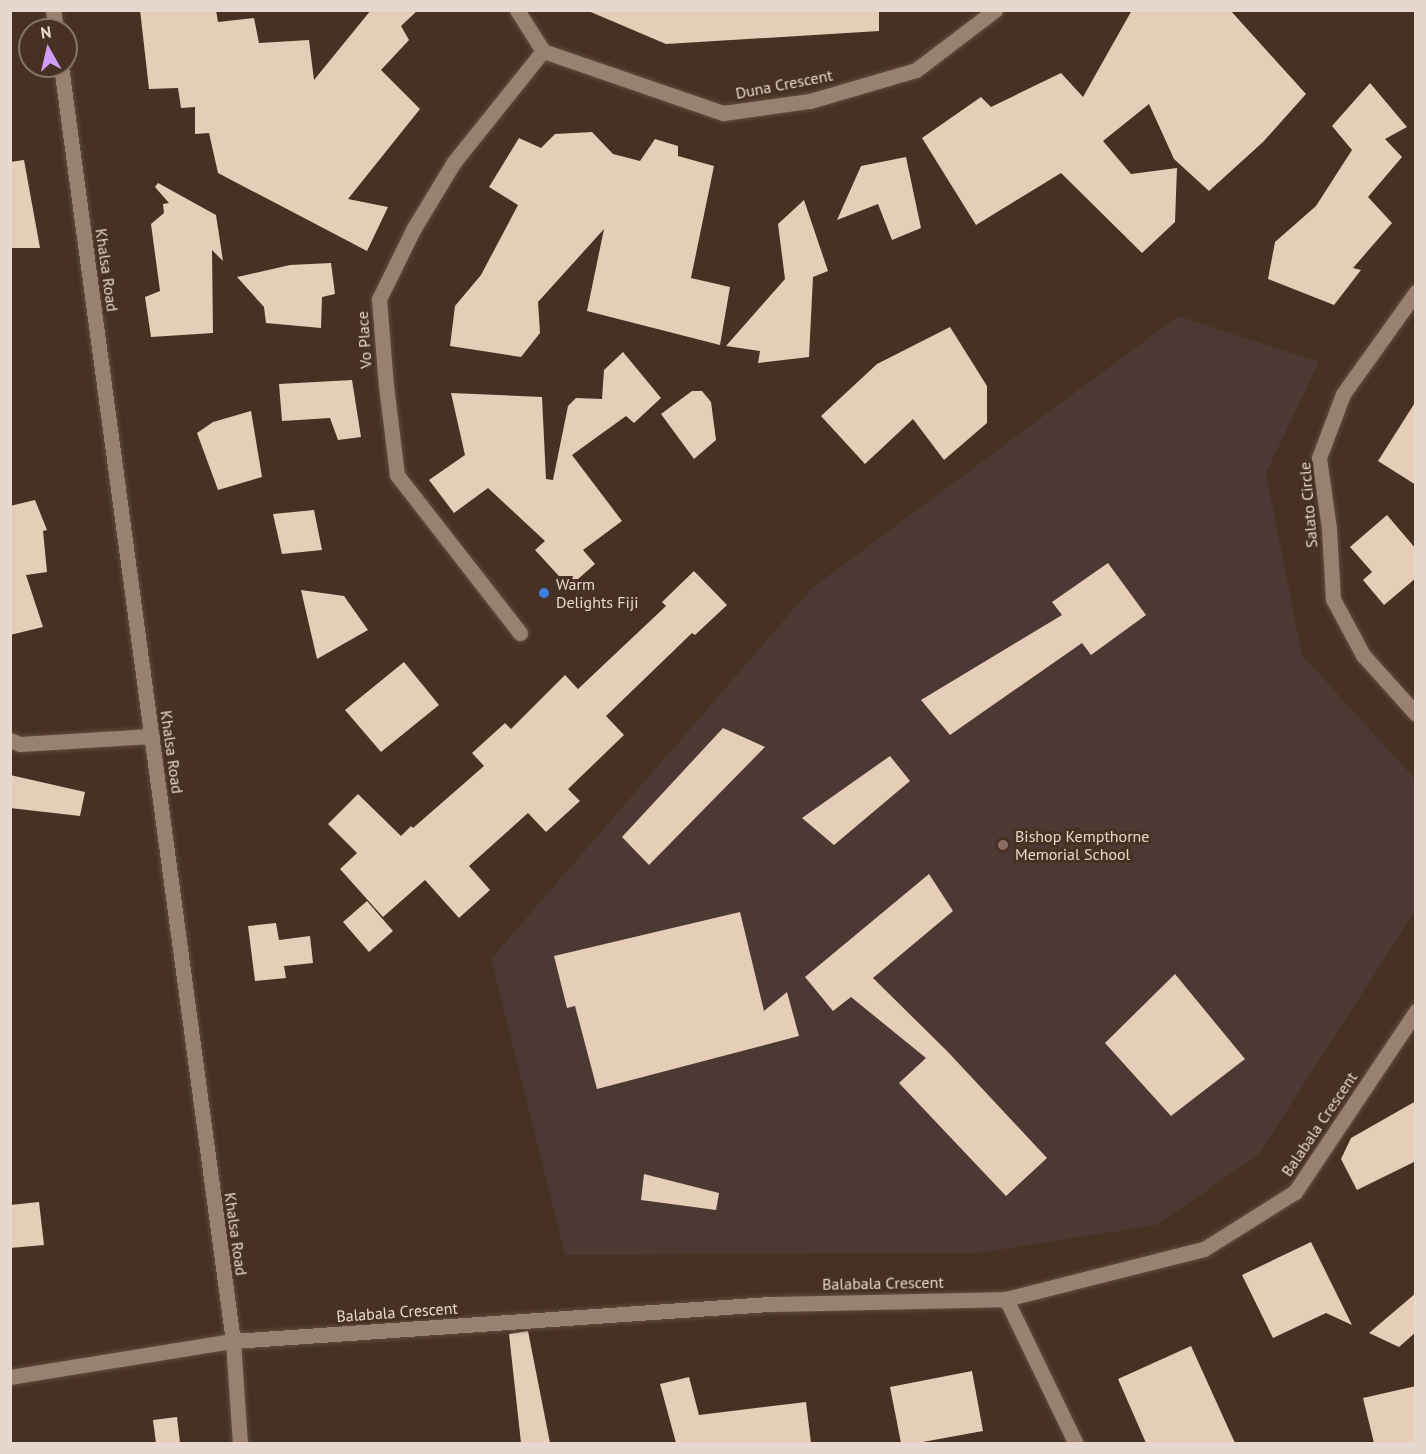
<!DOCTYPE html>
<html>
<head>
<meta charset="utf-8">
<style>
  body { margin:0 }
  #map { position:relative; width:1426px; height:1454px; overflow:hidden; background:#473122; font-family:"PT Sans",sans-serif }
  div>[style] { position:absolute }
  .education>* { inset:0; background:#4d3933 }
  .building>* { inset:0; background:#e6cdb8 }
  .roads { filter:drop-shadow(0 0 2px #604e40) drop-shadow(0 0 2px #604e40) }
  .minor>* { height:15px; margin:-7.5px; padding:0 7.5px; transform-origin:7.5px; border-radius:7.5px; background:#9a816f }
  .secondary>* { height:15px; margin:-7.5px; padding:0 7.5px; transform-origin:7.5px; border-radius:7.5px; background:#9a816f }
  .dots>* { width:16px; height:16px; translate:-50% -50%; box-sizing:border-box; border:3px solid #473122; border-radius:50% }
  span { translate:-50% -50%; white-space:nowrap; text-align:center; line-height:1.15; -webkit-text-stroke:6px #473122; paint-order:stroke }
  .street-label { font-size:16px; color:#e6d8cf }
  .poi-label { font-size:16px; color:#e6d8cf }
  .left { translate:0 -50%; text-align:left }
  .frame { position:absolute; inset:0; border:12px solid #e6d8cf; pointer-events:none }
  .north { position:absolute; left:18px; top:18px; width:60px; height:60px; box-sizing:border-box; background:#473122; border:2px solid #877467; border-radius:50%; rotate:352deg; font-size:16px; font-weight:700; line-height:24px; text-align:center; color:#e6d8cf }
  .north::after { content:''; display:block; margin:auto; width:21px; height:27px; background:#d49cfb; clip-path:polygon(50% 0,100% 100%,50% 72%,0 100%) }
</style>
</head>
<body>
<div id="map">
  <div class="education">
    <div style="clip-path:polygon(1178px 316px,1319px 362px,1266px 473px,1302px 655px,1415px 779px,1415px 911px,1259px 1154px,1157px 1225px,978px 1253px,565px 1255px,491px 959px,812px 588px)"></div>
  </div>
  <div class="building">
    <div style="clip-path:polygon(140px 10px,216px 10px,218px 22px,254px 18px,259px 43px,309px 40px,314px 80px,371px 10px,418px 10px,401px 26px,409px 40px,381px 70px,420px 109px,348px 199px,388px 207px,367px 251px,218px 173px,209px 133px,195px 134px,195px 107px,181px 108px,178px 88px,149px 89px)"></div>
    <div style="clip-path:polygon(586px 10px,879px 10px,879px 31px,666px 44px)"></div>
    <div style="clip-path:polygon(1132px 10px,1230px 10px,1306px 94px,1263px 142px,1209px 191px,1174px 159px,1149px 104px,1103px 141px,1131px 174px,1177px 168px,1175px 222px,1142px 253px,1061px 173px,976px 225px,922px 138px,981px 97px,991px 107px,1061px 73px,1083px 97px)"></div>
    <div style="clip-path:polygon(1370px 83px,1407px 127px,1385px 139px,1402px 157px,1368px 197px,1392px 223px,1353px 268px,1361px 270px,1334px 305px,1268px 279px,1275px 242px,1316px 206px,1352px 150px,1332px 126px)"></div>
    <div style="clip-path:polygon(592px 132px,613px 154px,640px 161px,655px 139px,678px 146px,678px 156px,714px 166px,691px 278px,730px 287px,720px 345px,587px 311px,604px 229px,538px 302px,540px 333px,521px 357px,450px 346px,455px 306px,481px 275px,518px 205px,489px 187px,519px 138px,541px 148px,555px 134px)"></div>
    <div style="clip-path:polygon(906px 157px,921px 228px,892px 240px,878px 204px,837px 220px,861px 166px)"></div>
    <div style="clip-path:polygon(24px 160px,40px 248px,10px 248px,10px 162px)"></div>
    <div style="clip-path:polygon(158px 183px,216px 215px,223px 261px,212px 250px,213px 333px,151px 337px,145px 297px,160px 291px,151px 224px,164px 213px,163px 204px,169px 203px,155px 187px)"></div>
    <div style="clip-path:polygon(804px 200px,828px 271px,813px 277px,809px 357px,758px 363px,760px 351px,726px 346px,785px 279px,778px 224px)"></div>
    <div style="clip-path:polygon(331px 263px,335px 294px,322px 297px,321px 328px,266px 323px,264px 307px,237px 277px,290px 265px)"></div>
    <div style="clip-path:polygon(950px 327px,987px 386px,987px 423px,944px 460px,913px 419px,865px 464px,821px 416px,877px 364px)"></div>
    <div style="clip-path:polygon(623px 352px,661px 398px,634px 423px,626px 416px,572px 455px,622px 521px,583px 550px,595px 564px,569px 587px,535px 550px,545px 541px,488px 488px,454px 513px,429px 480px,465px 455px,451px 393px,542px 397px,546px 479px,553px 480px,568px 406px,576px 398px,602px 399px,604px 370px)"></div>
    <div style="clip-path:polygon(352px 380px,361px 437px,338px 440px,330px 418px,282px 421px,279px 384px)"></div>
    <div style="clip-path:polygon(692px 391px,702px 391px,711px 402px,716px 440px,694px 459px,661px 414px)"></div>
    <div style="clip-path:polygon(1416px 401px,1416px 485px,1378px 461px)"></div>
    <div style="clip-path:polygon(251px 411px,262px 477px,218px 490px,197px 433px,213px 422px)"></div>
    <div style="clip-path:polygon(35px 500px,47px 530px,43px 531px,47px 572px,26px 575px,43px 627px,10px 635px,10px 506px)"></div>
    <div style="clip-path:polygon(314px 510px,322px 550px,282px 554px,273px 514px)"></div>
    <div style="clip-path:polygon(1387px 515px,1416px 549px,1416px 578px,1384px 605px,1363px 580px,1372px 572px,1350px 547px)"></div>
    <div style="clip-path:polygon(1108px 563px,1146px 615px,1091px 655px,1082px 643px,950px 735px,921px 700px,1062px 615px,1052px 602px)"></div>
    <div style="clip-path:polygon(694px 571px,727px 605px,695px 635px,692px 633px,606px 716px,624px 735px,568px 789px,580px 801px,546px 832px,528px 813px,469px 866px,490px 890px,459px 918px,425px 880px,383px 917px,340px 869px,357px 853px,328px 824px,358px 794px,401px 836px,411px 826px,413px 828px,484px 766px,472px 753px,505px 723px,511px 729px,565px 675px,578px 689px,666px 606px,662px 602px)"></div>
    <div style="clip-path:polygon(301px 590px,344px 596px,368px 630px,317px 659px)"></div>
    <div style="clip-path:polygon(404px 662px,439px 705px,381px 752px,345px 710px)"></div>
    <div style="clip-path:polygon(723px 728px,765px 747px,649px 865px,622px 837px)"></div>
    <div style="clip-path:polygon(890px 756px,910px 781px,834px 845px,802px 818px)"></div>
    <div style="clip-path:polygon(10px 775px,85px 792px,80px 816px,10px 808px)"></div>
    <div style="clip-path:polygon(929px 874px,953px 911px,873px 978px,948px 1052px,1047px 1158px,1006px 1196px,899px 1083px,926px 1058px,851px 997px,833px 1011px,805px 977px)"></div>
    <div style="clip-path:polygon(367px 901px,393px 931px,369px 952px,343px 922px)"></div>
    <div style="clip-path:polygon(740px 912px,764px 1011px,787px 992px,799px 1036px,597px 1089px,575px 1006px,567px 1008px,554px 956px)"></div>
    <div style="clip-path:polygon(276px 923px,279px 940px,310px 936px,313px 963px,284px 966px,286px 978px,255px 981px,248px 926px)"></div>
    <div style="clip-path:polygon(1175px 974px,1245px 1059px,1171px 1116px,1105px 1043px)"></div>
    <div style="clip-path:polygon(1416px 1101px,1416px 1161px,1357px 1190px,1341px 1159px,1351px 1138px)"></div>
    <div style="clip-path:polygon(644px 1174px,719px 1193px,716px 1210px,641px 1200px)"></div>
    <div style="clip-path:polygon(39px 1202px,44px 1245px,10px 1248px,10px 1205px)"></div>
    <div style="clip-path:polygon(1311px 1242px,1352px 1325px,1326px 1313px,1273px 1338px,1242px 1275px)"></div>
    <div style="clip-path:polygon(1416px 1293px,1416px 1332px,1399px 1347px,1369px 1333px)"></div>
    <div style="clip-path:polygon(528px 1331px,550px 1443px,521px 1443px,509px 1334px)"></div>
    <div style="clip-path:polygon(1191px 1346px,1235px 1443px,1146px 1443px,1118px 1379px)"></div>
    <div style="clip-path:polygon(972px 1371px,983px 1431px,917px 1443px,901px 1443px,890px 1387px)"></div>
    <div style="clip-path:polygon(689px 1377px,699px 1415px,806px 1402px,811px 1443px,676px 1443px,660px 1384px)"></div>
    <div style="clip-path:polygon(1416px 1386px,1416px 1443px,1374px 1443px,1363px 1398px)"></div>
    <div style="clip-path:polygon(177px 1417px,180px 1443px,156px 1443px,153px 1420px)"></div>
  </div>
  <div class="roads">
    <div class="minor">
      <div style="left:517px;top:10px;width:49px;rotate:57.6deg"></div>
      <div style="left:543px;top:51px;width:190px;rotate:19deg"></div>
      <div style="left:723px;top:113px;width:88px;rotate:-7.9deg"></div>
      <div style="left:810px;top:101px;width:110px;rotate:-16.3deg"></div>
      <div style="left:916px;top:70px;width:99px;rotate:-37.2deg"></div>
      <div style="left:1416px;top:292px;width:125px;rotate:125.6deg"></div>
      <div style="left:1343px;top:394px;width:68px;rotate:110.6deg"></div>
      <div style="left:1319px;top:458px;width:71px;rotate:81.9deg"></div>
      <div style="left:1329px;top:528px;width:71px;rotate:86.8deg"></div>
      <div style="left:1333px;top:599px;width:64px;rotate:61.8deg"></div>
      <div style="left:1363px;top:655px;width:79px;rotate:48.1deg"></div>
      <div style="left:520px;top:633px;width:200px;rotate:-127.9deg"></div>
      <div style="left:397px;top:475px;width:90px;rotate:-97deg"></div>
      <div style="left:386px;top:386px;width:87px;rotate:-94.6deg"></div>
      <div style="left:379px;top:299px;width:79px;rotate:-63.8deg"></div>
      <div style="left:414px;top:228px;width:77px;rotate:-58.8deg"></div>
      <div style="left:454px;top:162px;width:142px;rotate:-51.3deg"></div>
      <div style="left:10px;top:740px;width:11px;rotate:22deg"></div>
      <div style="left:20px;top:744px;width:132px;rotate:-3.5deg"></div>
      <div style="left:1006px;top:1299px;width:161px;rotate:64.2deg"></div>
      <div style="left:10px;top:1377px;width:226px;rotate:-9.2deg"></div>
      <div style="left:233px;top:1341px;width:537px;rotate:-3.95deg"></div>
      <div style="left:769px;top:1304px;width:237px;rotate:-1.2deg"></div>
      <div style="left:1006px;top:1299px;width:204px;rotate:-14.2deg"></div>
      <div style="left:1204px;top:1249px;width:107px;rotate:-32.1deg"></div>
      <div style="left:1295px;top:1192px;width:218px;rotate:-56.2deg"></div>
    </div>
    <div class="secondary">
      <div style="left:53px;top:10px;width:20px;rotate:81deg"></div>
      <div style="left:61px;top:66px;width:1287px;rotate:82.32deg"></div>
      <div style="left:233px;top:1341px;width:103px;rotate:86.1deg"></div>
    </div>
  </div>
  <div class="dots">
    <div style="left:544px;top:593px;background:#3f7fe0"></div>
    <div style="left:1003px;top:845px;background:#8d6e63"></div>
  </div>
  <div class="street-label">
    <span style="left:784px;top:84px;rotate:-11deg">Duna Crescent</span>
    <span style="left:107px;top:270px;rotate:82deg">Khalsa Road</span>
    <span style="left:364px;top:340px;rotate:-94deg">Vo Place</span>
    <span style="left:1308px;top:505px;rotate:-95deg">Salato Circle</span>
    <span style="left:172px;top:752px;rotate:82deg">Khalsa Road</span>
    <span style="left:1319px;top:1124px;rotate:-56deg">Balabala Crescent</span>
    <span style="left:236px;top:1234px;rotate:82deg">Khalsa Road</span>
    <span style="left:883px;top:1283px;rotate:-1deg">Balabala Crescent</span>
    <span style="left:397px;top:1312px;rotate:-4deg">Balabala Crescent</span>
  </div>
  <div class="poi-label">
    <span class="left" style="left:556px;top:593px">Warm<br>Delights Fiji</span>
    <span class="left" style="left:1015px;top:845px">Bishop Kempthorne<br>Memorial School</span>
  </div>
  <div class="frame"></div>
  <div class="north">N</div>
</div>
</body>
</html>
